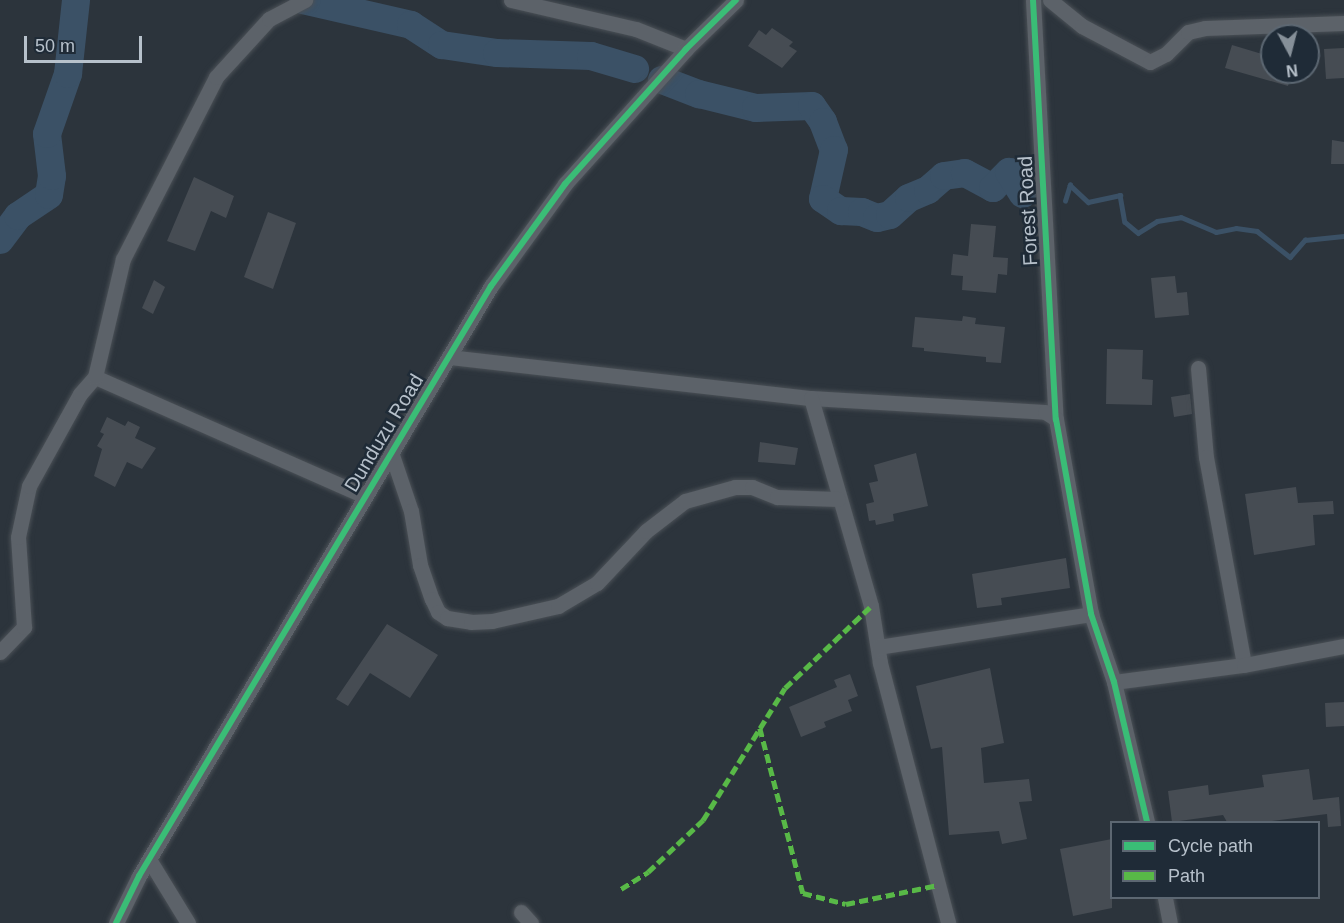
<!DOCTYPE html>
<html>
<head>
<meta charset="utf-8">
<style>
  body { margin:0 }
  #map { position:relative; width:1344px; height:923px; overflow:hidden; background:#2c343c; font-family:Helvetica,sans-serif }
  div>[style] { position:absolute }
  .stream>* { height:4.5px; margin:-2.25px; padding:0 2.25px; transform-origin:2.25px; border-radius:2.25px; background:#3b5166 }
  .river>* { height:28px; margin:-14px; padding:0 14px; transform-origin:14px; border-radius:14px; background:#3b5166 }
  .building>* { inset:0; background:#464c53 }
  .roads { filter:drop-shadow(0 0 2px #4a5056) drop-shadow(0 0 2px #4a5056) }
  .minor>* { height:15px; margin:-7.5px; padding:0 7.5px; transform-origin:7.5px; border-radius:7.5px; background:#5c6269 }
  .quiet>* { height:4.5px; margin-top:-2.25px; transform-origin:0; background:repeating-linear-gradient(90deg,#58b947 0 9px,transparent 0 13.5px) }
  .cycleway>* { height:6px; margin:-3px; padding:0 3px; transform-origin:3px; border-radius:3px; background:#3abd76 }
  span { translate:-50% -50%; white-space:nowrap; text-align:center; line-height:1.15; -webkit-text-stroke:5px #1f2b37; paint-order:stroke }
  .street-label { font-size:20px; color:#b7c1cb }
  .legend { position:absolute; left:1110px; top:821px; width:210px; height:78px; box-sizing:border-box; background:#1f2b37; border:2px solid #5c6772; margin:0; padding:8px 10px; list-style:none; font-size:18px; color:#b7c1cb }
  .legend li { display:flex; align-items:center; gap:12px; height:30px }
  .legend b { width:30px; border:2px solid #5c6772 }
  .north { position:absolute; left:1260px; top:24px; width:60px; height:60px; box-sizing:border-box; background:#1f2b37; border:2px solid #5c6772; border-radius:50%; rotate:173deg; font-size:16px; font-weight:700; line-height:24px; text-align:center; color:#b7c1cb }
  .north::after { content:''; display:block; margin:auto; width:21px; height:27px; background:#869099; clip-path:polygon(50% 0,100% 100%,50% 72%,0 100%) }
  .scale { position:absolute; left:24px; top:36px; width:118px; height:27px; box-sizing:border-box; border:3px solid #b7c1cb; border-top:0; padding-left:8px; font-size:18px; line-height:21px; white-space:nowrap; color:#b7c1cb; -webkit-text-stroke:4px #1f2b37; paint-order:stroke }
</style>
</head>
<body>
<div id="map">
  <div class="stream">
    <div style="left:1065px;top:201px;width:17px;rotate:-73deg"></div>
    <div style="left:1070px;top:185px;width:25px;rotate:43deg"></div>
    <div style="left:1088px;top:202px;width:33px;rotate:-12deg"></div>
    <div style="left:1120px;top:195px;width:27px;rotate:80deg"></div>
    <div style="left:1125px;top:222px;width:17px;rotate:40deg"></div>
    <div style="left:1138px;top:233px;width:22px;rotate:-32deg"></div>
    <div style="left:1157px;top:221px;width:24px;rotate:-9deg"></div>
    <div style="left:1181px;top:217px;width:38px;rotate:23deg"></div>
    <div style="left:1216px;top:232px;width:20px;rotate:-11deg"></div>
    <div style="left:1236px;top:228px;width:21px;rotate:8deg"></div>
    <div style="left:1257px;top:231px;width:42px;rotate:38.2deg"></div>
    <div style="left:1290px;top:257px;width:23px;rotate:-49deg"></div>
    <div style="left:1305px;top:240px;width:39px;rotate:-6deg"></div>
  </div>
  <div class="river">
    <div style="left:303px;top:0;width:111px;rotate:13deg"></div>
    <div style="left:411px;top:25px;width:37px;rotate:33deg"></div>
    <div style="left:442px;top:45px;width:56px;rotate:8.3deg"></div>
    <div style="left:497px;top:53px;width:94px;rotate:1.8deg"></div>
    <div style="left:591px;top:56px;width:46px;rotate:16.5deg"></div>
    <div style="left:662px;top:80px;width:40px;rotate:21deg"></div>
    <div style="left:699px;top:94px;width:59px;rotate:13.8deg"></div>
    <div style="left:756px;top:108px;width:56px;rotate:-2deg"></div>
    <div style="left:812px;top:106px;width:19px;rotate:55deg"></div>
    <div style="left:823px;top:122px;width:30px;rotate:69deg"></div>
    <div style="left:834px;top:150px;width:50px;rotate:102.7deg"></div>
    <div style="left:823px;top:199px;width:22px;rotate:34deg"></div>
    <div style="left:841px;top:211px;width:21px;rotate:3deg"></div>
    <div style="left:862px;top:212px;width:16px;rotate:22deg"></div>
    <div style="left:877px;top:218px;width:13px;rotate:-13deg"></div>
    <div style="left:890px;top:215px;width:25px;rotate:-42deg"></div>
    <div style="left:909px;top:198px;width:21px;rotate:-23deg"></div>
    <div style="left:928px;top:190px;width:21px;rotate:-41deg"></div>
    <div style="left:944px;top:176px;width:21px;rotate:-8deg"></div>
    <div style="left:965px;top:173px;width:32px;rotate:28deg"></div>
    <div style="left:993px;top:188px;width:23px;rotate:-45deg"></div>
    <div style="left:1009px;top:172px;width:26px;rotate:58deg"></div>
    <div style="left:0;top:240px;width:30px;rotate:-53deg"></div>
    <div style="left:18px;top:216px;width:37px;rotate:-34deg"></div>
    <div style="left:49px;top:195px;width:19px;rotate:-81deg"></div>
    <div style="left:52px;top:176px;width:42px;rotate:-96.8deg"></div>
    <div style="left:47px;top:134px;width:64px;rotate:-70.7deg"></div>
    <div style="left:68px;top:74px;width:74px;rotate:-83.8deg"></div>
  </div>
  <div class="building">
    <div style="clip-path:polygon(772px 28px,793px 42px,789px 46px,797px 51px,782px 68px,748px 46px,759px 30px,766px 35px)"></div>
    <div style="clip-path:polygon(1232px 45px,1272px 57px,1272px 72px,1292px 72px,1288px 86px,1225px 68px)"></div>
    <div style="clip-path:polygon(1344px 48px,1344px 78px,1326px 79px,1324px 49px)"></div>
    <div style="clip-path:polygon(1332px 140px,1344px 142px,1344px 164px,1331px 164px)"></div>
    <div style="clip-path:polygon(194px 177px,234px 196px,226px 218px,211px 211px,195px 251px,167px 241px)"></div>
    <div style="clip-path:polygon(268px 212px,296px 223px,273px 289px,244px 277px)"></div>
    <div style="clip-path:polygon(971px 224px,996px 226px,993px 257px,1008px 258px,1007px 275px,998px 274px,996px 293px,962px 290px,963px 276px,951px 275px,953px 254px,968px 256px)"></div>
    <div style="clip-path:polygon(1175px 276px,1177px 293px,1187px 292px,1189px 315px,1155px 318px,1151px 278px)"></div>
    <div style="clip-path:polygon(154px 280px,165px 287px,153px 314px,142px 308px)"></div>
    <div style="clip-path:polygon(963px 316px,976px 318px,975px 324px,1005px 327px,1001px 363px,986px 362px,986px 357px,924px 351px,924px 348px,912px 347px,915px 317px,962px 321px)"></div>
    <div style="clip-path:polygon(1107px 349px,1143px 350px,1142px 379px,1153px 380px,1152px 405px,1106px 404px)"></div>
    <div style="clip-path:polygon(1190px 394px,1192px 414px,1174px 417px,1171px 397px)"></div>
    <div style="clip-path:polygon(107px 417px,125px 426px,128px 421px,140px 427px,135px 438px,156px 448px,142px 469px,127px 462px,115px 487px,94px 476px,102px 449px,97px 446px,104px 434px,100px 432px)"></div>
    <div style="clip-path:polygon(760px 442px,798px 448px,795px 465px,758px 462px)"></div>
    <div style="clip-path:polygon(916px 453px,928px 506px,893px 514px,894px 521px,876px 525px,875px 520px,869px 521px,866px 504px,874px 502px,869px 483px,878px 481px,874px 465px)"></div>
    <div style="clip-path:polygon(1296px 487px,1298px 503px,1333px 501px,1334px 514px,1313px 515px,1315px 545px,1254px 555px,1245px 494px)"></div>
    <div style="clip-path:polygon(1066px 558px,1070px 588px,1001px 598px,1002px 605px,977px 608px,972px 574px)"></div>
    <div style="clip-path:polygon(387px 624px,438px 655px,410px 698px,370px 673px,348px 706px,336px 699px)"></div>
    <div style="clip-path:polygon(990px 668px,1004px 743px,981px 748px,984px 783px,1029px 779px,1032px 801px,1019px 802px,1027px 839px,1002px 844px,999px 831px,949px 835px,942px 747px,931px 749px,916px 686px)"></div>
    <div style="clip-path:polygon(850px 674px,858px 696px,848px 700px,852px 711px,824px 722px,826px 727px,801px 737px,789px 707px,837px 687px,834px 680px)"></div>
    <div style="clip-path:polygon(1344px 702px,1344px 726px,1326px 727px,1325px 703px)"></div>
    <div style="clip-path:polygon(1309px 769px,1313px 800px,1339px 797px,1341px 826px,1328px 827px,1327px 814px,1263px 822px,1227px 822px,1223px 815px,1172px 822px,1168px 791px,1208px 785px,1209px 795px,1264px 787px,1262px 775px)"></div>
    <div style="clip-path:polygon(1112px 839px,1112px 908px,1073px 916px,1060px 849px)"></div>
  </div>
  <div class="roads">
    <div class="minor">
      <div style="left:511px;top:0;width:128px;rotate:13.1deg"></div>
      <div style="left:636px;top:29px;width:54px;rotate:21.8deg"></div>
      <div style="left:1033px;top:0;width:420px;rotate:86.9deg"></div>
      <div style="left:1056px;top:419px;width:198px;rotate:79.8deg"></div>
      <div style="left:1091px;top:614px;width:72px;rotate:71.3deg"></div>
      <div style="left:1114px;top:682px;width:144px;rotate:76.7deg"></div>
      <div style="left:1050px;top:0;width:41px;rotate:39.1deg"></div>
      <div style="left:1082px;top:26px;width:77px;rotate:27.9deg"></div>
      <div style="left:1150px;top:62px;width:18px;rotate:-27deg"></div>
      <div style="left:1166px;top:54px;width:31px;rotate:-45deg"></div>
      <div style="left:1188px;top:32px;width:17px;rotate:-13deg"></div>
      <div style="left:1205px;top:28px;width:139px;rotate:-2.1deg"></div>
      <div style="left:449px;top:357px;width:364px;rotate:6.5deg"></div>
      <div style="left:811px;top:398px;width:234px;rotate:3.4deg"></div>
      <div style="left:1045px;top:412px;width:13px;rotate:32deg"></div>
      <div style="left:1198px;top:368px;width:89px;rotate:84.9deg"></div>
      <div style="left:1206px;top:457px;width:211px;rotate:79.6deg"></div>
      <div style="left:95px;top:377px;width:295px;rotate:23.8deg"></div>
      <div style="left:811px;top:398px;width:216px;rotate:73.9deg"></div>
      <div style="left:871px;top:606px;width:58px;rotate:81deg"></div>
      <div style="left:880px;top:663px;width:269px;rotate:75.3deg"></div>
      <div style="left:392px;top:455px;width:59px;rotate:71.3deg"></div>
      <div style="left:411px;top:511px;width:55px;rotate:80.5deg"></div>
      <div style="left:420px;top:565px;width:36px;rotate:71deg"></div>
      <div style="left:432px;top:599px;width:14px;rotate:65deg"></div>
      <div style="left:438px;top:612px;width:11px;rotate:34deg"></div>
      <div style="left:447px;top:618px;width:24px;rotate:9deg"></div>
      <div style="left:471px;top:622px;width:21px;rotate:-3deg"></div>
      <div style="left:492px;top:621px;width:68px;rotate:-12.8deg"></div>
      <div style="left:558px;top:606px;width:45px;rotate:-30.5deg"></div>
      <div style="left:597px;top:583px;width:71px;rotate:-46.7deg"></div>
      <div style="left:646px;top:531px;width:49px;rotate:-37.6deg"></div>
      <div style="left:685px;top:501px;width:52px;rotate:-15.6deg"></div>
      <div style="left:735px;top:487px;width:17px"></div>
      <div style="left:752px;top:487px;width:27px;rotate:22deg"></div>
      <div style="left:777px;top:497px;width:61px;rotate:1.9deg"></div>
      <div style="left:878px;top:647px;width:216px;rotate:-8.8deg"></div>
      <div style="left:0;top:652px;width:35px;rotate:-46deg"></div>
      <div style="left:24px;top:627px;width:90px;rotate:-93.8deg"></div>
      <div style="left:18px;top:537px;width:52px;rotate:-77.8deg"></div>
      <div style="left:29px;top:486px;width:105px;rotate:-61deg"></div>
      <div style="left:80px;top:394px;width:23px;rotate:-49deg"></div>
      <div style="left:95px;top:377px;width:121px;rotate:-76.7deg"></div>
      <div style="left:123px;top:259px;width:204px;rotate:-62.9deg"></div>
      <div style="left:216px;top:77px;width:79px;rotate:-47.6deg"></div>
      <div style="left:269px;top:19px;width:41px;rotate:-27.8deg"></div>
      <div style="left:1114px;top:682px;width:131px;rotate:-7.5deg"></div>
      <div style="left:1244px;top:665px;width:102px;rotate:-10.8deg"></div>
      <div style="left:150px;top:861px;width:73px;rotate:58.5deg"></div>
      <div style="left:1165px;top:898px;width:25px;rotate:79deg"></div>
      <div style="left:521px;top:912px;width:15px;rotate:48deg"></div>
      <div style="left:116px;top:923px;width:52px;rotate:-63.9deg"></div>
      <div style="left:139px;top:876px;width:687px;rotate:-59.18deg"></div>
      <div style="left:491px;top:286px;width:126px;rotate:-54deg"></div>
      <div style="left:565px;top:184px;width:181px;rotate:-48.1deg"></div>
      <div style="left:686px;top:49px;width:70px;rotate:-44.4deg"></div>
    </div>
  </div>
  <div class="quiet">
    <div style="left:760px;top:728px;width:171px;rotate:75.4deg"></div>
    <div style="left:803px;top:893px;width:44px;rotate:14.3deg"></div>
    <div style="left:846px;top:904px;width:94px;rotate:-11.7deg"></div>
    <div style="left:621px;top:889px;width:32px;rotate:-32deg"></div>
    <div style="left:648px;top:872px;width:76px;rotate:-43.4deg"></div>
    <div style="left:703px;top:820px;width:155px;rotate:-58.2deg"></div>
    <div style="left:785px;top:688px;width:119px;rotate:-43.6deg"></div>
  </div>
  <div class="cycleway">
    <div style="left:1033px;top:0;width:420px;rotate:86.9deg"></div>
    <div style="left:1056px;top:419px;width:198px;rotate:79.8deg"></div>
    <div style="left:1091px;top:614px;width:72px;rotate:71.3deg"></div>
    <div style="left:1114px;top:682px;width:144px;rotate:76.7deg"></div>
    <div style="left:116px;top:923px;width:52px;rotate:-63.9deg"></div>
    <div style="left:139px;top:876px;width:687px;rotate:-59.18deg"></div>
    <div style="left:491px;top:286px;width:126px;rotate:-54deg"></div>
    <div style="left:565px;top:184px;width:181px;rotate:-48.1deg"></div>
    <div style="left:686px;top:49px;width:70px;rotate:-44.4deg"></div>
  </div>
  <div class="street-label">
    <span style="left:1028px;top:211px;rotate:-93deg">Forest Road</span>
    <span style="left:384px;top:433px;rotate:-59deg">Dunduzu Road</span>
  </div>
  <ul class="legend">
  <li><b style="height:8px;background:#3abd76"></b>Cycle path</li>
  <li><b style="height:8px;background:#58b947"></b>Path</li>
  </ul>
  <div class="north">N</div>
  <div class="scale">50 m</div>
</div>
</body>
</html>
